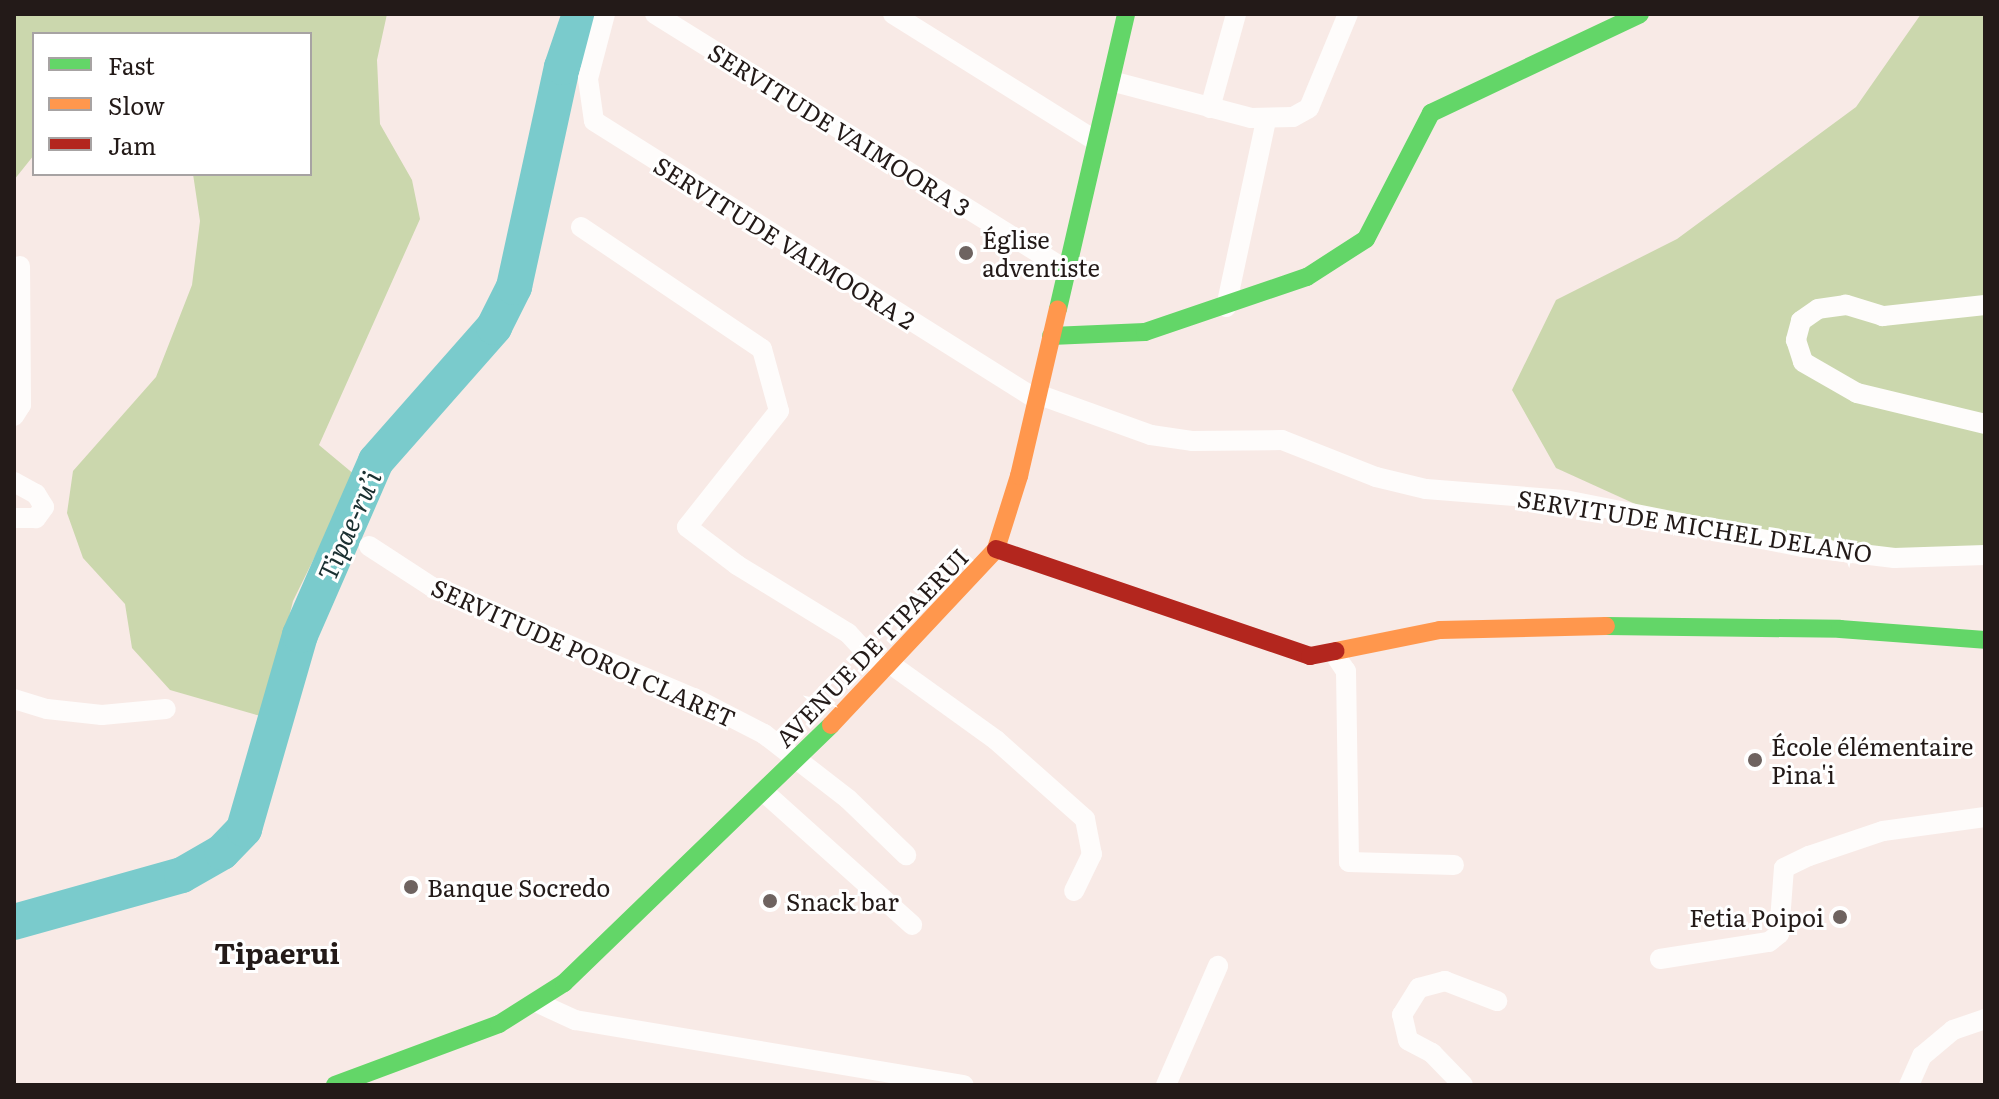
<!DOCTYPE html>
<html>
<head>
<meta charset="utf-8">
<style>
  body { margin:0 }
  #map { position:relative; width:1999px; height:1099px; overflow:hidden; background:#f8eae6; font-family:Literata,serif }
  div>[style] { position:absolute }
  .forest>* { inset:0; background:#cbd7ad }
  .river>* { height:36px; margin:-18px; padding:0 18px; transform-origin:18px; border-radius:18px; background:#7acbcc }
  .street>* { height:20px; margin:-10px; padding:0 10px; transform-origin:10px; border-radius:10px; background:#fefcfb }
  .fast>* { height:18px; margin:-9px; padding:0 9px; transform-origin:9px; border-radius:9px; background:#63d668 }
  .slow>* { height:18px; margin:-9px; padding:0 9px; transform-origin:9px; border-radius:9px; background:#ff974d }
  .jam>* { height:18px; margin:-9px; padding:0 9px; transform-origin:9px; border-radius:9px; background:#b3261e }
  .dots>* { width:22px; height:22px; translate:-50% -50%; box-sizing:border-box; border:4px solid #fff; border-radius:50% }
  span { translate:-50% -50%; white-space:nowrap; text-align:center; line-height:1.15; -webkit-text-stroke:6px #fff; paint-order:stroke }
  .street-label { font-size:24px; color:#231a18 }
  .poi-label { font-size:24px; color:#231a18 }
  .left { translate:0 -50%; text-align:left }
  .right { translate:-100% -50%; text-align:right }
  .water-label { font-size:26px; color:#1b3031; font-style:italic }
  .quarter-label { font-size:28px; color:#231a18; font-weight:700 }
  .frame { position:absolute; inset:0; border:16px solid #231a18; pointer-events:none }
  .legend { position:absolute; left:32px; top:32px; width:280px; height:144px; box-sizing:border-box; background:#fff; border:2px solid #a7a3a3; margin:0; padding:10px 14px; list-style:none; font-size:24px; color:#231a18 }
  .legend li { display:flex; align-items:center; gap:16px; height:40px }
  .legend b { width:40px; border:2px solid #a7a3a3 }
</style>
</head>
<body>
<div id="map">
  <div class="forest">
    <div style="clip-path:polygon(14px 14px,387px 14px,377px 60px,380px 124px,412px 180px,420px 219px,319px 445px,355px 475px,293px 601px,264px 717px,170px 690px,132px 648px,125px 604px,83px 558px,67px 513px,73px 471px,156px 377px,192px 285px,200px 221px,193px 174px,310px 174px,310px 34px,34px 34px,34px 155px,14px 180px)"></div>
    <div style="clip-path:polygon(1921px 14px,1985px 14px,1985px 556px,1699px 533px,1556px 468px,1512px 390px,1556px 300px,1677px 239px,1856px 107px)"></div>
  </div>
  <div class="river">
    <div style="left:14px;top:922px;width:174px;rotate:-15.6deg"></div>
    <div style="left:182px;top:875px;width:46px;rotate:-29.9deg"></div>
    <div style="left:222px;top:852px;width:32px;rotate:-46deg"></div>
    <div style="left:244px;top:829px;width:202px;rotate:-73.9deg"></div>
    <div style="left:300px;top:635px;width:190px;rotate:-66.4deg"></div>
    <div style="left:376px;top:461px;width:179px;rotate:-48.6deg"></div>
    <div style="left:494px;top:327px;width:45px;rotate:-63.4deg"></div>
    <div style="left:514px;top:287px;width:225px;rotate:-77.7deg"></div>
    <div style="left:562px;top:67px;width:56px;rotate:-71.2deg"></div>
  </div>
  <div class="street">
    <div style="left:605px;top:14px;width:67px;rotate:104.7deg"></div>
    <div style="left:588px;top:79px;width:42px;rotate:81.9deg"></div>
    <div style="left:594px;top:121px;width:522px;rotate:32.17deg"></div>
    <div style="left:655px;top:14px;width:484px;rotate:31.9deg"></div>
    <div style="left:893px;top:14px;width:239px;rotate:32deg"></div>
    <div style="left:1111px;top:81px;width:145px;rotate:14.8deg"></div>
    <div style="left:1251px;top:118px;width:42px;rotate:-1.4deg"></div>
    <div style="left:1293px;top:117px;width:18px;rotate:-29deg"></div>
    <div style="left:1309px;top:108px;width:102px;rotate:-67.5deg"></div>
    <div style="left:1210px;top:108px;width:98px;rotate:-74.5deg"></div>
    <div style="left:581px;top:227px;width:218px;rotate:34deg"></div>
    <div style="left:762px;top:349px;width:64px;rotate:74.7deg"></div>
    <div style="left:779px;top:411px;width:148px;rotate:128.4deg"></div>
    <div style="left:687px;top:527px;width:63px;rotate:37.2deg"></div>
    <div style="left:737px;top:565px;width:130px;rotate:31.5deg"></div>
    <div style="left:848px;top:633px;width:50px;rotate:47.4deg"></div>
    <div style="left:1985px;top:305px;width:103px;rotate:173.8deg"></div>
    <div style="left:1883px;top:316px;width:39px;rotate:-163deg"></div>
    <div style="left:1846px;top:305px;width:28px;rotate:172deg"></div>
    <div style="left:1818px;top:309px;width:21px;rotate:145deg"></div>
    <div style="left:1801px;top:321px;width:20px;rotate:105deg"></div>
    <div style="left:1796px;top:340px;width:23px;rotate:72deg"></div>
    <div style="left:1803px;top:362px;width:62px;rotate:29.9deg"></div>
    <div style="left:1857px;top:393px;width:132px;rotate:13.6deg"></div>
    <div style="left:1226px;top:307px;width:191px;rotate:-77.9deg"></div>
    <div style="left:1037px;top:394px;width:121px;rotate:19.8deg"></div>
    <div style="left:1151px;top:435px;width:41px;rotate:8.3deg"></div>
    <div style="left:1192px;top:441px;width:90px;rotate:-0.6deg"></div>
    <div style="left:1282px;top:440px;width:101px;rotate:21.5deg"></div>
    <div style="left:1376px;top:477px;width:51px;rotate:13.5deg"></div>
    <div style="left:1426px;top:489px;width:139px;rotate:4.5deg"></div>
    <div style="left:1565px;top:500px;width:243px;rotate:11.2deg"></div>
    <div style="left:1803px;top:547px;width:92px;rotate:6.9deg"></div>
    <div style="left:1894px;top:558px;width:91px;rotate:-1.9deg"></div>
    <div style="left:14px;top:416px;width:13px;rotate:-58deg"></div>
    <div style="left:21px;top:405px;width:139px;rotate:-90.4deg"></div>
    <div style="left:14px;top:482px;width:25px;rotate:29deg"></div>
    <div style="left:36px;top:494px;width:15px;rotate:58deg"></div>
    <div style="left:44px;top:507px;width:14px;rotate:126deg"></div>
    <div style="left:36px;top:518px;width:22px;rotate:180deg"></div>
    <div style="left:369px;top:546px;width:75px;rotate:33.1deg"></div>
    <div style="left:432px;top:587px;width:285px;rotate:23deg"></div>
    <div style="left:694px;top:698px;width:79px;rotate:27.2deg"></div>
    <div style="left:764px;top:734px;width:106px;rotate:37.7deg"></div>
    <div style="left:848px;top:799px;width:81px;rotate:44deg"></div>
    <div style="left:1333px;top:652px;width:23px;rotate:56deg"></div>
    <div style="left:1346px;top:671px;width:191px;rotate:89.1deg"></div>
    <div style="left:1349px;top:862px;width:105px;rotate:1.6deg"></div>
    <div style="left:889px;top:663px;width:132px;rotate:35.7deg"></div>
    <div style="left:996px;top:740px;width:119px;rotate:41.6deg"></div>
    <div style="left:1085px;top:819px;width:36px;rotate:79deg"></div>
    <div style="left:1092px;top:854px;width:41px;rotate:115.9deg"></div>
    <div style="left:14px;top:699px;width:34px;rotate:17deg"></div>
    <div style="left:47px;top:709px;width:55px;rotate:6.2deg"></div>
    <div style="left:102px;top:715px;width:64px;rotate:-5.4deg"></div>
    <div style="left:764px;top:792px;width:199px;rotate:41.9deg"></div>
    <div style="left:1660px;top:959px;width:110px;rotate:-8.9deg"></div>
    <div style="left:1769px;top:942px;width:13px;rotate:-39deg"></div>
    <div style="left:1779px;top:934px;width:66px;rotate:-85.7deg"></div>
    <div style="left:1784px;top:868px;width:28px;rotate:-26deg"></div>
    <div style="left:1809px;top:856px;width:78px;rotate:-18.7deg"></div>
    <div style="left:1883px;top:831px;width:103px;rotate:-7.8deg"></div>
    <div style="left:538px;top:1003px;width:41px;rotate:24.7deg"></div>
    <div style="left:575px;top:1020px;width:394px;rotate:9.5deg"></div>
    <div style="left:1166px;top:1085px;width:130px;rotate:-66.4deg"></div>
    <div style="left:1463px;top:1085px;width:45px;rotate:-134.1deg"></div>
    <div style="left:1432px;top:1053px;width:27px;rotate:-152deg"></div>
    <div style="left:1408px;top:1040px;width:26px;rotate:-103deg"></div>
    <div style="left:1402px;top:1015px;width:32px;rotate:-58deg"></div>
    <div style="left:1419px;top:988px;width:27px;rotate:-15deg"></div>
    <div style="left:1445px;top:981px;width:56px;rotate:21deg"></div>
    <div style="left:1909px;top:1085px;width:32px;rotate:-66deg"></div>
    <div style="left:1922px;top:1056px;width:40px;rotate:-40deg"></div>
    <div style="left:1953px;top:1030px;width:34px;rotate:-19deg"></div>
  </div>
  <div class="fast">
    <div style="left:1058px;top:309px;width:303px;rotate:-77deg"></div>
    <div style="left:1051px;top:336px;width:94px;rotate:-2.4deg"></div>
    <div style="left:1145px;top:332px;width:171px;rotate:-18.8deg"></div>
    <div style="left:1307px;top:277px;width:70px;rotate:-32.8deg"></div>
    <div style="left:1366px;top:239px;width:142px;rotate:-62.7deg"></div>
    <div style="left:1431px;top:113px;width:231px;rotate:-25.3deg"></div>
    <div style="left:1606px;top:626px;width:234px;rotate:0.7deg"></div>
    <div style="left:1840px;top:629px;width:145px;rotate:4.3deg"></div>
    <div style="left:335px;top:1085px;width:175px;rotate:-20.4deg"></div>
    <div style="left:499px;top:1024px;width:77px;rotate:-32.2deg"></div>
    <div style="left:564px;top:983px;width:371px;rotate:-44deg"></div>
  </div>
  <div class="slow">
    <div style="left:1336px;top:651px;width:106px;rotate:-11.4deg"></div>
    <div style="left:1440px;top:630px;width:166px;rotate:-1.4deg"></div>
    <div style="left:831px;top:725px;width:241px;rotate:-46.8deg"></div>
    <div style="left:996px;top:549px;width:77px;rotate:-72.5deg"></div>
    <div style="left:1019px;top:476px;width:171px;rotate:-76.9deg"></div>
  </div>
  <div class="jam">
    <div style="left:996px;top:549px;width:332px;rotate:18.8deg"></div>
    <div style="left:1310px;top:656px;width:26px;rotate:-11deg"></div>
  </div>
  <div class="dots">
    <div style="left:966px;top:253px;background:#6e6360"></div>
    <div style="left:1755px;top:760px;background:#6e6360"></div>
    <div style="left:411px;top:887px;background:#6e6360"></div>
    <div style="left:770px;top:901px;background:#6e6360"></div>
    <div style="left:1840px;top:917px;background:#6e6360"></div>
  </div>
  <div class="street-label">
    <span style="left:840px;top:129px;rotate:32deg">SERVITUDE VAIMOORA 3</span>
    <span style="left:785px;top:242px;rotate:32deg">SERVITUDE VAIMOORA 2</span>
    <span style="left:1695px;top:525px;rotate:9deg">SERVITUDE MICHEL DELANO</span>
    <span style="left:871px;top:647px;rotate:-46deg">AVENUE DE TIPAERUI</span>
    <span style="left:584px;top:652px;rotate:24deg">SERVITUDE POROI CLARET</span>
  </div>
  <div class="poi-label">
    <span class="left" style="left:982px;top:253px">Église<br>adventiste</span>
    <span class="left" style="left:1771px;top:760px">École élémentaire<br>Pina'i</span>
    <span class="left" style="left:427px;top:887px">Banque Socredo</span>
    <span class="left" style="left:786px;top:901px">Snack bar</span>
    <span class="right" style="left:1824px;top:917px">Fetia Poipoi</span>
  </div>
  <div class="water-label">
    <span style="left:348px;top:525px;rotate:-66deg">Tipae-ru’i</span>
  </div>
  <div class="quarter-label">
    <span style="left:277px;top:952px">Tipaerui</span>
  </div>
  <div class="frame"></div>
  <ul class="legend">
  <li><b style="height:10px;background:#63d668"></b>Fast</li>
  <li><b style="height:10px;background:#ff974d"></b>Slow</li>
  <li><b style="height:10px;background:#b3261e"></b>Jam</li>
  </ul>
</div>
</body>
</html>
